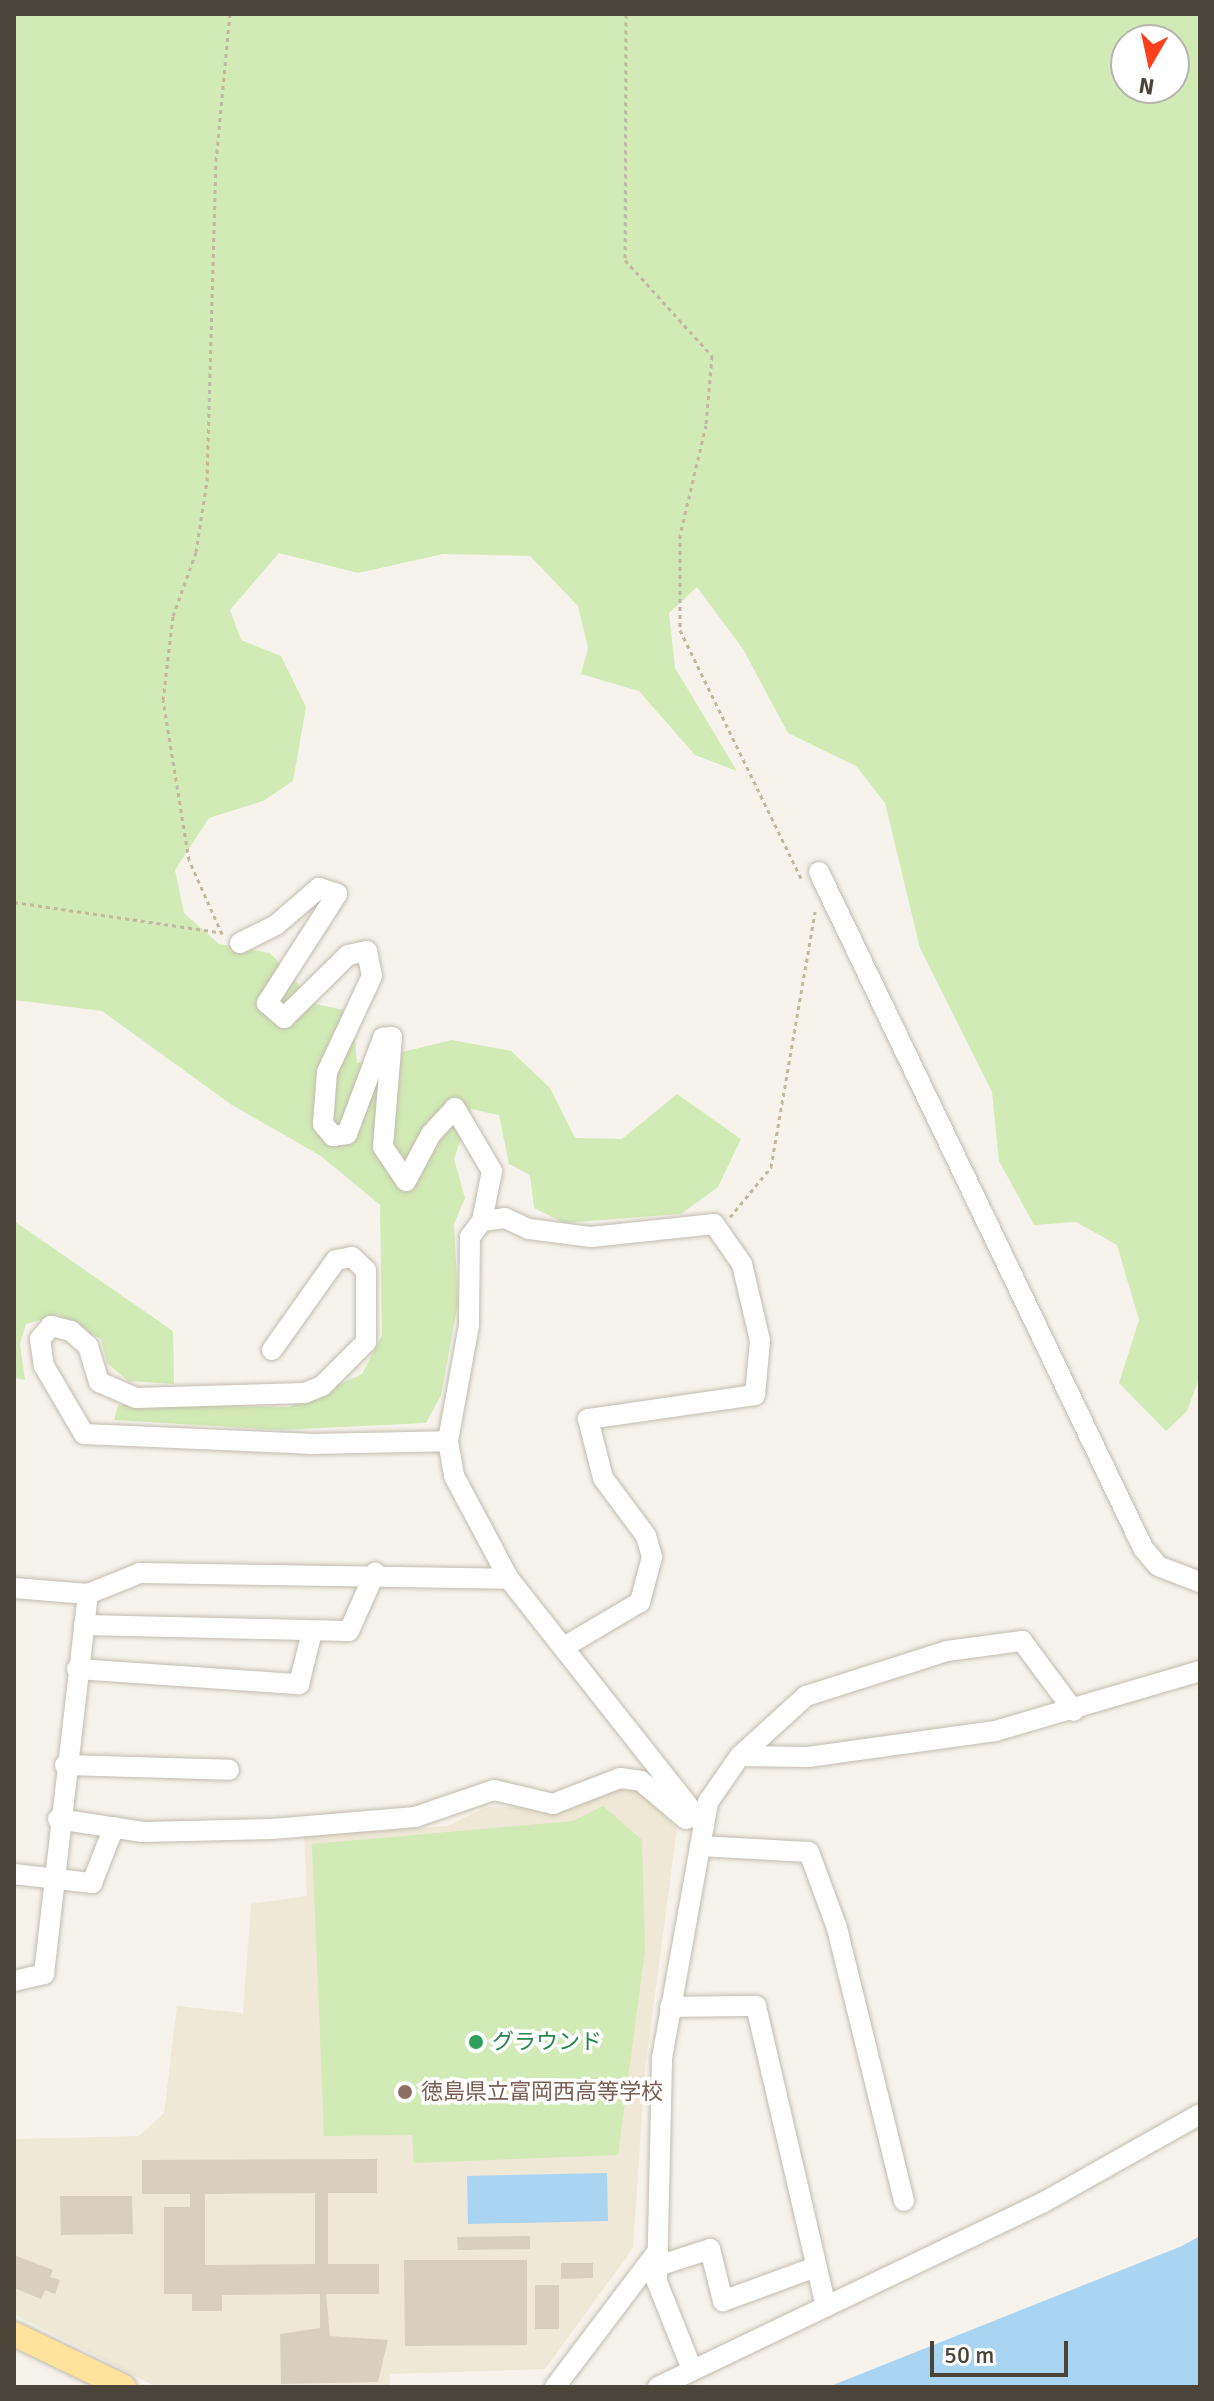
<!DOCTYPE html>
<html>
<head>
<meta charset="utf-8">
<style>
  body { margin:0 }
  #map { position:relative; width:1214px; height:2401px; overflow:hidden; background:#f6f3ec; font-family:Signika,"Noto Sans JP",sans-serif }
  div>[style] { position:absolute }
  .education>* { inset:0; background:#efe8d6 }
  .green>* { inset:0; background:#d2eab5 }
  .water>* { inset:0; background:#a9d4f2 }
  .building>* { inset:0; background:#d8cfc1 }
  .path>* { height:3px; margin-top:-1.5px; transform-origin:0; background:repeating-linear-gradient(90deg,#c4b79f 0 4px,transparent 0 8px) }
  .roads { filter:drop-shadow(0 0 2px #c2bbae) drop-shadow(0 0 2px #c2bbae) }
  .minor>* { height:20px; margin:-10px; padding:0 10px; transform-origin:10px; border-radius:10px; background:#fff }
  .major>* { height:24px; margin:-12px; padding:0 12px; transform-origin:12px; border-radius:12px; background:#ffe39c }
  .dots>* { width:22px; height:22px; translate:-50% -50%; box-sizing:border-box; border:4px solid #fff; border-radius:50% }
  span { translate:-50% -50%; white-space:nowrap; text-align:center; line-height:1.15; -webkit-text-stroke:7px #fff; paint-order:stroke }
  .leisure-label { font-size:22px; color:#27864d }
  .left { translate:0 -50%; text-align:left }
  .education-label { font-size:22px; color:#785e54 }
  .frame { position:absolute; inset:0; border:16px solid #4b4439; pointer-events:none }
  .north { position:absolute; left:1110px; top:24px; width:80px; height:80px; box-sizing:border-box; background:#fff; border:2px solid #b7b4b0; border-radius:50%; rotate:189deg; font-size:22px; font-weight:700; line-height:32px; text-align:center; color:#4b4439 }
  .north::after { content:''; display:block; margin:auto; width:28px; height:36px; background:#fc3f1d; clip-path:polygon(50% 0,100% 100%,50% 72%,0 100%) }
  .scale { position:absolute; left:930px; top:2341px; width:138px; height:36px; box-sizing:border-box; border:4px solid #4b4439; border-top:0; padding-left:10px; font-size:24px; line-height:28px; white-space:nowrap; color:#4b4439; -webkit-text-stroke:6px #fff; paint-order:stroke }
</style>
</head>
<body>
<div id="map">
  <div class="education">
    <div style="clip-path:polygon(638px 1789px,677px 1828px,645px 2070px,633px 2248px,545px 2369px,390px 2374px,390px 2387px,157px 2387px,14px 2314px,14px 2139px,139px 2136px,164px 2113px,177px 2006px,243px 2013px,251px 1904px,307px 1896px,304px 1836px,447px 1826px,487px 1807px,570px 1809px,605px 1790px)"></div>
  </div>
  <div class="green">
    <div style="clip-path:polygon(evenodd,14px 14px,1200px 14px,1200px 1376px,1187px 1411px,1166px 1431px,1119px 1383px,1139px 1320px,1117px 1245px,1076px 1222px,1034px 1225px,999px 1161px,992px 1092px,920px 948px,885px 803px,856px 766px,788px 733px,743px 649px,697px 587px,669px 613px,675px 668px,737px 771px,695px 755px,639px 691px,581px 674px,588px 648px,578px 606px,530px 556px,443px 554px,358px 573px,279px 553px,230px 610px,241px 640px,281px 656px,306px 707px,293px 781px,263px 801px,209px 818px,175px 870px,184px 913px,219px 944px,270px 953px,316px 1004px,353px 1012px,357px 1063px,452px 1040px,511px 1051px,550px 1088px,575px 1138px,622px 1139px,677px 1094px,741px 1139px,718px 1187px,681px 1214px,564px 1223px,534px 1208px,530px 1175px,509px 1164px,499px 1115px,471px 1109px,454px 1159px,465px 1198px,454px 1224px,458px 1303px,441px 1395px,426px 1423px,279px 1430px,114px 1420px,118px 1405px,289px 1407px,362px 1374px,382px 1335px,380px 1205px,321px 1156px,232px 1105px,102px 1011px,14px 1000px,14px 14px,1126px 40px,1174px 40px,1174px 88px,1126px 88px,1126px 40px)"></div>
    <div style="clip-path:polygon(14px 1221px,173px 1331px,174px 1384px,128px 1381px,107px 1363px,101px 1339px,58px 1315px,26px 1324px,20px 1344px,25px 1380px,14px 1378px)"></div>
    <div style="clip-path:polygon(603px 1806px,642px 1840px,645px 1950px,618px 2155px,414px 2163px,412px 2135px,324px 2136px,312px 1844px,573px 1821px)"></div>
  </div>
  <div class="water">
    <div style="clip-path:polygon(607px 2173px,608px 2221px,468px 2224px,467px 2176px)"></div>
    <div style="clip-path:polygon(1200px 2236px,1200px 2387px,828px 2387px,1182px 2246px)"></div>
  </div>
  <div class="building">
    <div style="clip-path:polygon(evenodd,377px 2159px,377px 2193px,328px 2193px,328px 2264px,379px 2264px,379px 2294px,326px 2294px,330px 2336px,388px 2340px,378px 2382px,281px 2384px,280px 2334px,320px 2328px,320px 2294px,222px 2295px,222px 2311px,192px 2311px,192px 2294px,164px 2294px,164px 2207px,190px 2207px,190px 2194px,142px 2194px,142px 2160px,377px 2159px,315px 2193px,315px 2264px,205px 2265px,205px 2194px,315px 2193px)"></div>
    <div style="clip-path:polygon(60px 2196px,132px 2196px,133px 2234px,61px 2235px)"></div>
    <div style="clip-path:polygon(530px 2236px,530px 2249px,458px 2250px,457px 2237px)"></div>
    <div style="clip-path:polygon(14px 2255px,53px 2270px,50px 2277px,60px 2280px,55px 2294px,45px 2290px,41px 2299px,14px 2288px)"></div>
    <div style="clip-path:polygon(404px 2260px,527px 2260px,527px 2345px,405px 2346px)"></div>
    <div style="clip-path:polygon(561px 2263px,593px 2263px,593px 2278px,561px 2279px)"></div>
    <div style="clip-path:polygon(535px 2285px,559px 2285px,559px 2329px,535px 2329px)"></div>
  </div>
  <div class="path">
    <div style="left:626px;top:14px;width:246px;rotate:90.2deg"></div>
    <div style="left:625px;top:260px;width:130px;rotate:47.8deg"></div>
    <div style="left:712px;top:356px;width:69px;rotate:95deg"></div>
    <div style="left:706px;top:425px;width:113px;rotate:103.3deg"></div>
    <div style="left:680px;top:535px;width:95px;rotate:90deg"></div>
    <div style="left:680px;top:630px;width:278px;rotate:64deg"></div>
    <div style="left:14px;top:902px;width:206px;rotate:8.4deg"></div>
    <div style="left:222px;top:934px;width:81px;rotate:-114deg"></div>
    <div style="left:189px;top:860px;width:162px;rotate:-99.2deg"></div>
    <div style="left:163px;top:700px;width:85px;rotate:-83.2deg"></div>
    <div style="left:173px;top:616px;width:68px;rotate:-70.2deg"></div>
    <div style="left:196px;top:552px;width:72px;rotate:-81.2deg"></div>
    <div style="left:207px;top:481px;width:320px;rotate:-88.4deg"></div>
    <div style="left:216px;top:161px;width:148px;rotate:-84.6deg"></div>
    <div style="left:730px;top:1217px;width:65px;rotate:-50.6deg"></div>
    <div style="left:771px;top:1167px;width:259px;rotate:-80.2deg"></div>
  </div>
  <div class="roads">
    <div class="minor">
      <div style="left:819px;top:872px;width:750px;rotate:64.39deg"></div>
      <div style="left:1143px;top:1548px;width:23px;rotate:50deg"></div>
      <div style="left:1158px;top:1566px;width:45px;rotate:20.9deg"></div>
      <div style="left:240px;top:943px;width:40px;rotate:-26.6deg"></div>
      <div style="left:276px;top:925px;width:57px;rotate:-40.7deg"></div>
      <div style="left:319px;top:888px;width:19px;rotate:18deg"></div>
      <div style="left:337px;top:894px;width:130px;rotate:122.7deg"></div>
      <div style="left:267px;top:1003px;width:23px;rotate:41deg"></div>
      <div style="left:284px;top:1018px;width:90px;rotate:-44.5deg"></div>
      <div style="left:348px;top:955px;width:19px;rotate:-12deg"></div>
      <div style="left:367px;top:951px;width:25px;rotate:79deg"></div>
      <div style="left:372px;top:976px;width:106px;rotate:115.1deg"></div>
      <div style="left:327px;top:1072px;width:52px;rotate:94.4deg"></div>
      <div style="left:323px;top:1124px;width:16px;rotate:50deg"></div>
      <div style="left:333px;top:1136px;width:14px;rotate:-8deg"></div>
      <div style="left:347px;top:1134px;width:103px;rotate:-69.4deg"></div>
      <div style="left:383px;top:1038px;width:9px;rotate:-6deg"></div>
      <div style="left:392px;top:1037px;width:110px;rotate:94.7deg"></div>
      <div style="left:383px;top:1147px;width:41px;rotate:55.9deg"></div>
      <div style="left:406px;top:1181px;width:53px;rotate:-62deg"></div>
      <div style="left:431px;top:1134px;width:35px;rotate:-47deg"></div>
      <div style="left:455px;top:1108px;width:73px;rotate:59.6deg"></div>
      <div style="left:492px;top:1171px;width:51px;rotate:101.3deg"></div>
      <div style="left:482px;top:1221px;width:20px;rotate:127deg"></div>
      <div style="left:470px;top:1237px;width:88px;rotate:90.7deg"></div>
      <div style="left:469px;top:1325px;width:118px;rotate:100.3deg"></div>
      <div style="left:448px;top:1441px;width:36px;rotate:80deg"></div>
      <div style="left:454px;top:1476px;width:117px;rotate:61.9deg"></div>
      <div style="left:509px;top:1579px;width:315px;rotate:51.7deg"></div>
      <div style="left:482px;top:1221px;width:23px;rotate:-7deg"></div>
      <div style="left:505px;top:1218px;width:26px;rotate:25deg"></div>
      <div style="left:529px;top:1229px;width:63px;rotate:7.4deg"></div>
      <div style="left:591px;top:1237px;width:124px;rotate:-6deg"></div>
      <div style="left:714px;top:1224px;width:49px;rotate:55deg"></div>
      <div style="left:742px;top:1264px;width:79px;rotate:76.8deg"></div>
      <div style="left:760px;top:1341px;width:54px;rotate:95.3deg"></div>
      <div style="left:755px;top:1395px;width:169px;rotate:171.8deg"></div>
      <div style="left:588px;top:1419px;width:61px;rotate:75.7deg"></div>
      <div style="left:603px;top:1478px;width:72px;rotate:53.4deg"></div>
      <div style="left:646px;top:1536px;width:22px;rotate:74deg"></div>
      <div style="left:652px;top:1557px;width:47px;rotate:104.9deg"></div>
      <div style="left:640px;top:1602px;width:88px;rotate:149.4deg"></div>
      <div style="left:272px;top:1350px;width:110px;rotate:-54.6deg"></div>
      <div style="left:336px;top:1260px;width:16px;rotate:-11deg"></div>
      <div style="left:352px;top:1257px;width:19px;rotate:43deg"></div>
      <div style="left:366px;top:1270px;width:72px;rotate:90deg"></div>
      <div style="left:366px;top:1342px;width:62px;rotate:135deg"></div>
      <div style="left:322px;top:1386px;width:18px;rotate:158deg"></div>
      <div style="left:305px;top:1393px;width:169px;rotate:178.3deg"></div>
      <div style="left:136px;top:1398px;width:40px;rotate:-156.6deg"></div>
      <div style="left:99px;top:1382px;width:38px;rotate:-107deg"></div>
      <div style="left:88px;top:1346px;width:23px;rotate:-139deg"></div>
      <div style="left:71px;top:1331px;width:21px;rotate:-166deg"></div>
      <div style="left:51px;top:1326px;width:17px;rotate:130deg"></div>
      <div style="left:40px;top:1339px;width:27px;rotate:82deg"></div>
      <div style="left:44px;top:1366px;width:79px;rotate:59.5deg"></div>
      <div style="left:84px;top:1434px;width:225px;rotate:2.5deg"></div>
      <div style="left:309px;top:1444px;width:139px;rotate:-1.2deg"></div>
      <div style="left:14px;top:1588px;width:74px;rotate:4.6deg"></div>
      <div style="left:88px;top:1594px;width:56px;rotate:-22deg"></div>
      <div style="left:140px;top:1573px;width:369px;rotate:0.9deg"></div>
      <div style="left:84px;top:1625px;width:265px;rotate:1.3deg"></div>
      <div style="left:349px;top:1631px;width:64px;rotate:-65.9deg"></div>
      <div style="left:77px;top:1669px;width:223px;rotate:3.9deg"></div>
      <div style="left:299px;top:1684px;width:54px;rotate:-76deg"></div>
      <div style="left:740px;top:1756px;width:68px;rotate:0.8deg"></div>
      <div style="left:808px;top:1757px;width:189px;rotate:-7.9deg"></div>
      <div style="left:995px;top:1731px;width:214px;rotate:-16.3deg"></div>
      <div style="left:65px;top:1765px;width:164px;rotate:1.7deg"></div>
      <div style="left:58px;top:1819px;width:86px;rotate:8.7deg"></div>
      <div style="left:143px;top:1832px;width:129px;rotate:-1.3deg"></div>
      <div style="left:272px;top:1829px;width:144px;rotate:-4.8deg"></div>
      <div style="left:415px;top:1817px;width:83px;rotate:-18.9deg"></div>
      <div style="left:494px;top:1790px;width:61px;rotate:13.3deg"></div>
      <div style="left:553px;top:1804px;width:72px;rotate:-21.2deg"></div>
      <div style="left:620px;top:1778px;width:21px;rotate:8deg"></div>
      <div style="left:641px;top:1781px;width:59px;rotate:40.2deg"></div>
      <div style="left:700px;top:1846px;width:109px;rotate:3.2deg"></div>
      <div style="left:809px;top:1852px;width:81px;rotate:69.8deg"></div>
      <div style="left:837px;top:1928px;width:281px;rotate:76.2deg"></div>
      <div style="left:14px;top:1874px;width:79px;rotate:6.6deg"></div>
      <div style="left:92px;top:1883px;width:60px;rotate:-68.6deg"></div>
      <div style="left:14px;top:1981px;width:31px;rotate:-13deg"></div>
      <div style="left:44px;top:1974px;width:383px;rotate:-83.4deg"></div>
      <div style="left:670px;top:2007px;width:86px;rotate:-0.7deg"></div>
      <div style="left:756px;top:2006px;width:305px;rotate:76.9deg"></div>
      <div style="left:658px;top:2266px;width:55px;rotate:-18.1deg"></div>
      <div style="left:710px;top:2249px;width:54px;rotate:76deg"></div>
      <div style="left:723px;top:2301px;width:99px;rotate:-20.1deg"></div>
      <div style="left:691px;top:2367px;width:92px;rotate:-111.8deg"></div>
      <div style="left:657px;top:2282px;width:224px;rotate:-88.7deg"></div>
      <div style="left:662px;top:2058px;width:260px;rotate:-79.8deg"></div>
      <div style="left:708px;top:1802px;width:56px;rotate:-55.2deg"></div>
      <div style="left:740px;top:1756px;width:89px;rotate:-42.3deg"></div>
      <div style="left:806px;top:1696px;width:148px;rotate:-17.7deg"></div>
      <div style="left:947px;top:1651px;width:76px;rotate:-7.6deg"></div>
      <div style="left:1022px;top:1641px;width:87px;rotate:53.4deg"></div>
      <div style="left:555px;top:2387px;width:171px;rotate:-52.9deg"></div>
      <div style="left:658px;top:2387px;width:428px;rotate:-25.6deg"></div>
      <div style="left:1044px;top:2202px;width:179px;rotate:-29.4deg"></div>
    </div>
    <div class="major">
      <div style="left:14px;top:2334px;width:122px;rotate:25.7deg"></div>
    </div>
  </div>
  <div class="dots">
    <div style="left:476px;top:2042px;background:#2e9e5b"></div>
    <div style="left:405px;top:2092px;background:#8d6e63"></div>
  </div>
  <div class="leisure-label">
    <span class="left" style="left:492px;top:2042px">グラウンド</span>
  </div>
  <div class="education-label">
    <span class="left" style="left:421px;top:2092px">徳島県立富岡西高等学校</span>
  </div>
  <div class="frame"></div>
  <div class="north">N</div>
  <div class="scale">50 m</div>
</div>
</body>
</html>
